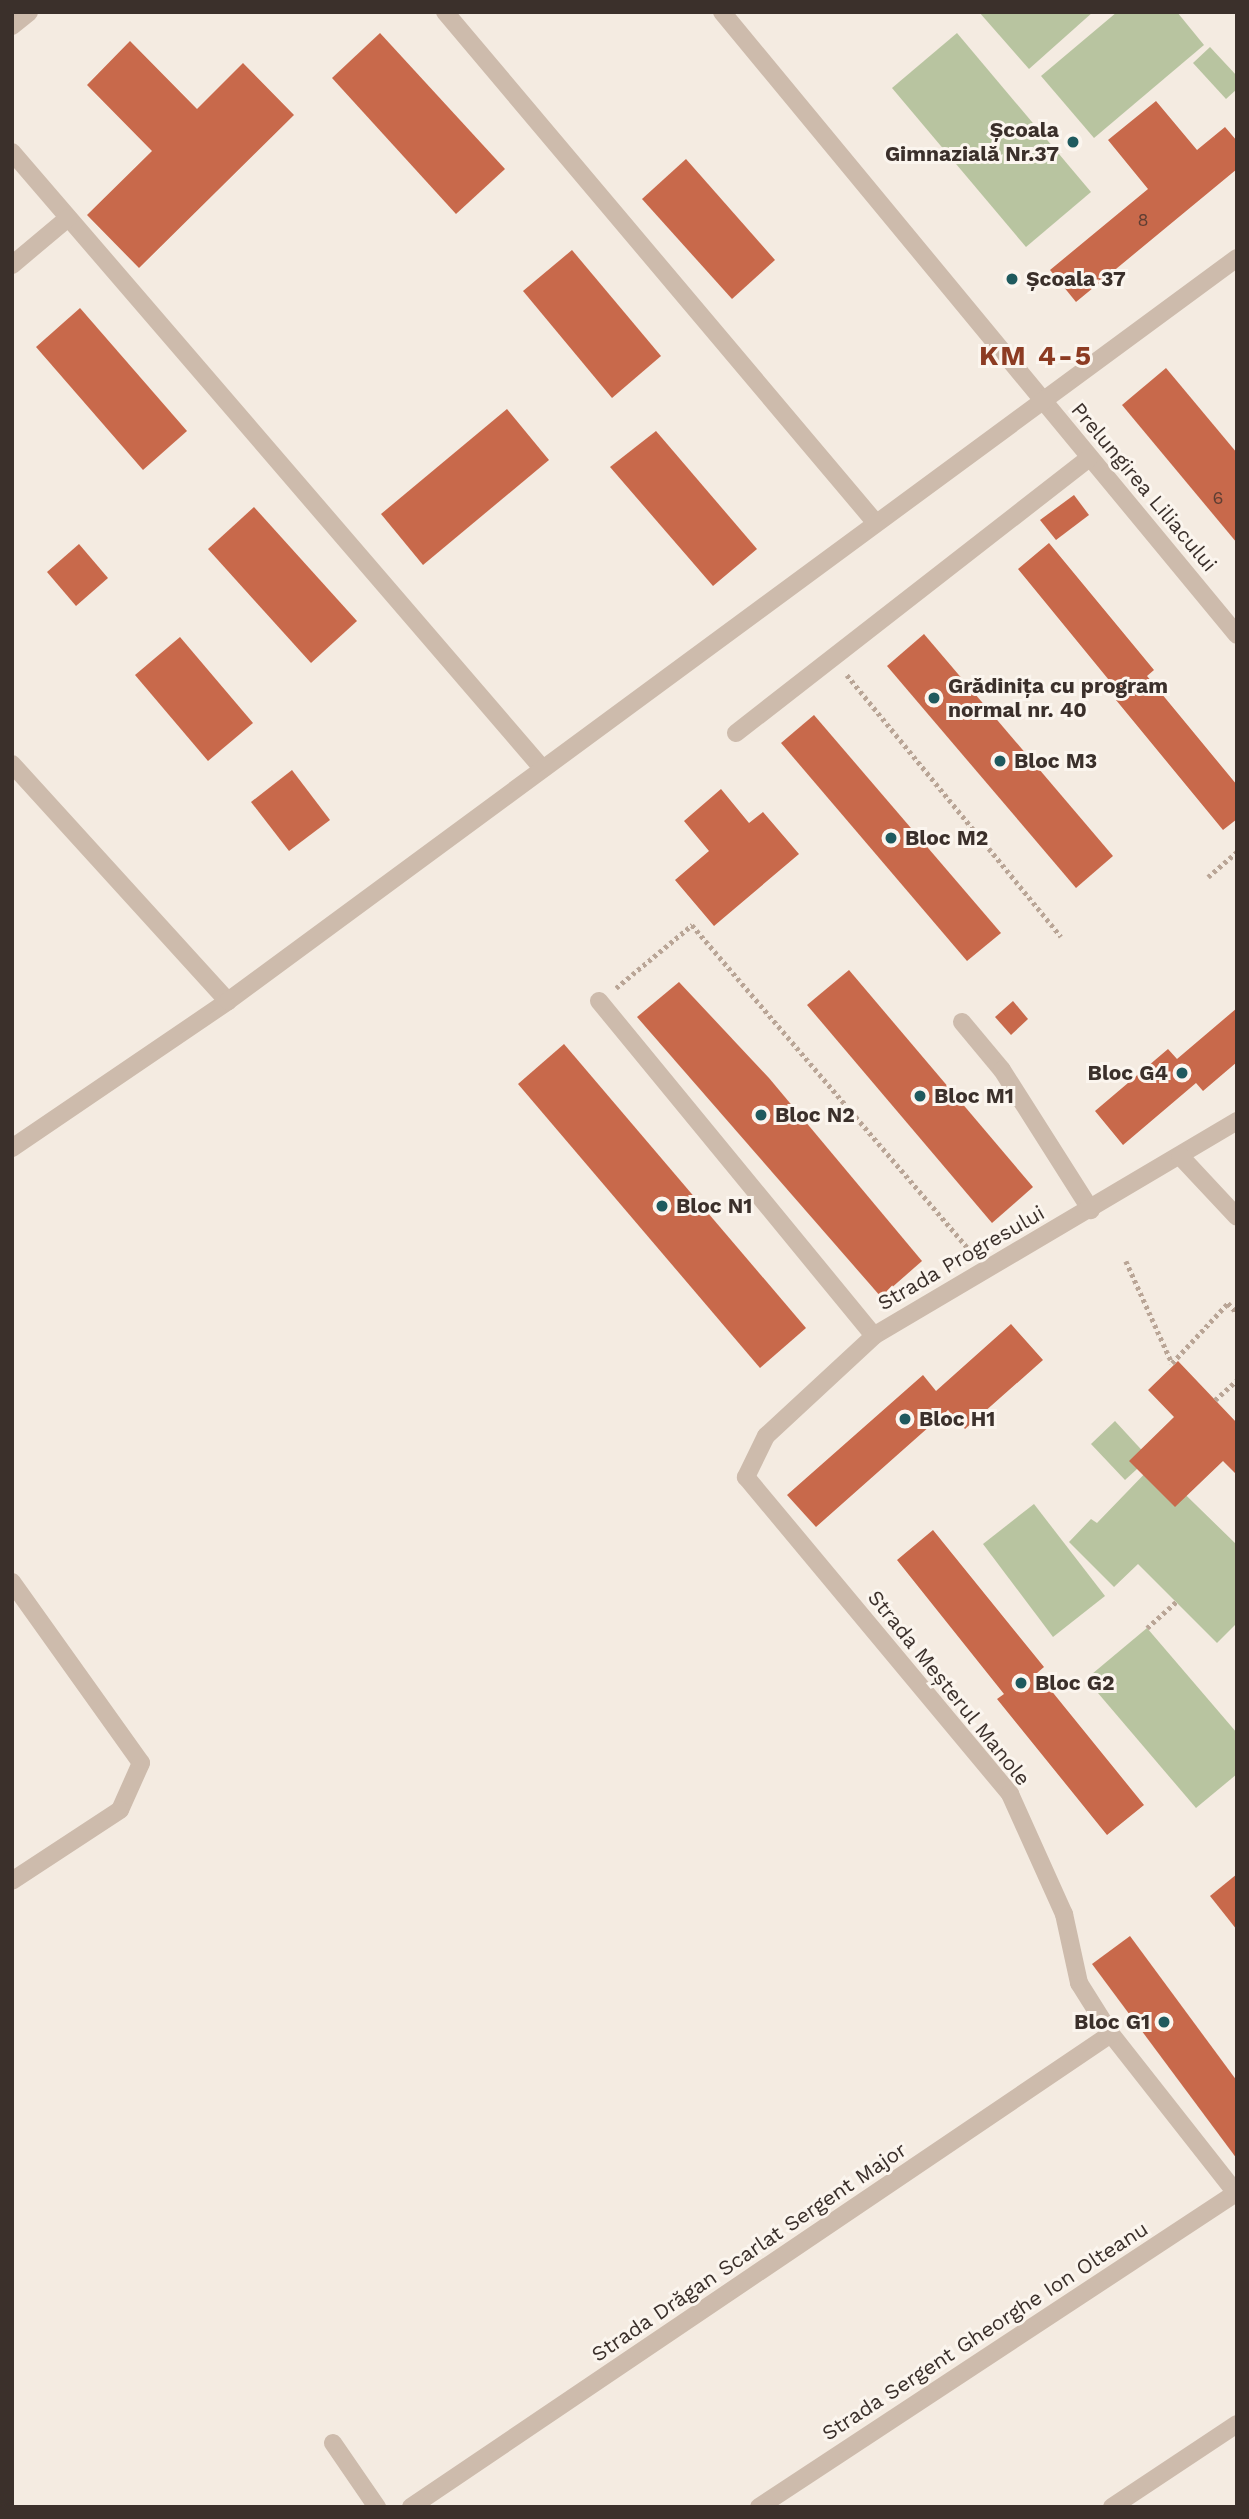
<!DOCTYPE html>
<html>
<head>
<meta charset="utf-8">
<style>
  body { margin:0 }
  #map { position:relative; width:1249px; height:2519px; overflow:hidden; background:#f4ebe1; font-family:"Work Sans",sans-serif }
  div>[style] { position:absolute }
  .green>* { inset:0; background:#b8c4a0 }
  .building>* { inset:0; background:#c8694b }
  .path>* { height:4.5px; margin-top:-2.25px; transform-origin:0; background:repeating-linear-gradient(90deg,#b9a596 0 3.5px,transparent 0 7px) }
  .minor>* { height:18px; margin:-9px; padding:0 9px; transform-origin:9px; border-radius:9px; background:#cdbbac }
  .dots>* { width:19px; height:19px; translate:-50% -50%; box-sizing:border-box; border:4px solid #fbf5ee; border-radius:50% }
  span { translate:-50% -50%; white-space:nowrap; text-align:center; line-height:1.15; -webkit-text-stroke:6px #fbf5ee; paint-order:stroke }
  .number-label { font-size:18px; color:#5e3e33 }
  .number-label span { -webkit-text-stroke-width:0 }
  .poi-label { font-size:21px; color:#3b302b; font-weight:700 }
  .right { translate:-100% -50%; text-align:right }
  .left { translate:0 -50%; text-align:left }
  .street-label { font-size:21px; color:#3b302b }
  .district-label { font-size:28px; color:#8c3b22; font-weight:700; letter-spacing:2px }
  .frame { position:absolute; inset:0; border:14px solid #3b302b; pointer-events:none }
</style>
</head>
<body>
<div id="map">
  <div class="green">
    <div style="clip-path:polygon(979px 12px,1093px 12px,1029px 69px)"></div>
    <div style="clip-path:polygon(1117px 12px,1177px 12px,1204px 45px,1094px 138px,1041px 76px)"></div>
    <div style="clip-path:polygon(957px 33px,1091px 192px,1026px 247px,892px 88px)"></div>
    <div style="clip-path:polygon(1210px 47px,1237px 76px,1237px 89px,1226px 99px,1193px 63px)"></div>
    <div style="clip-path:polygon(1115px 1421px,1149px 1458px,1125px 1480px,1091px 1444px)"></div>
    <div style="clip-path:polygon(1154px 1464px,1237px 1545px,1237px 1623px,1217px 1643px,1138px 1564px,1114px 1587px,1069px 1542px,1091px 1519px,1097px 1523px)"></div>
    <div style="clip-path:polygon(1034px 1504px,1105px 1596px,1053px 1637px,983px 1544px)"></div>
    <div style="clip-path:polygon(1147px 1628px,1237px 1733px,1237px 1774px,1196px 1808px,1086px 1679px)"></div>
  </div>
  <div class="building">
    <div style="clip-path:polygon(380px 33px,505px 169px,456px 214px,332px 78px)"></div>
    <div style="clip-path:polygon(130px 41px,197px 109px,243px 63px,294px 115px,139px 268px,87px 215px,152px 151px,87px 85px)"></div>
    <div style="clip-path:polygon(1156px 101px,1197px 150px,1225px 127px,1237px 141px,1237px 169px,1076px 302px,1050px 270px,1148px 189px,1108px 140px)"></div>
    <div style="clip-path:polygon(686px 159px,775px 260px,732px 299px,642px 199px)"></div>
    <div style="clip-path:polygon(572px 250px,661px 356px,612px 398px,523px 291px)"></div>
    <div style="clip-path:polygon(80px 308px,187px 431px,143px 470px,36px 347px)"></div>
    <div style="clip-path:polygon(1166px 368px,1237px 453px,1237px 543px,1122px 405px)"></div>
    <div style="clip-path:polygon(507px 409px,549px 460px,423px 565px,381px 514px)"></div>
    <div style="clip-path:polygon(656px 431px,757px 549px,713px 586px,610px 467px)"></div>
    <div style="clip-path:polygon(1074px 495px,1089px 515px,1056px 540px,1040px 520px)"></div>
    <div style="clip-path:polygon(254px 507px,357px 621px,311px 663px,208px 549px)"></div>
    <div style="clip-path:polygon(1049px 543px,1154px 670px,1147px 676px,1237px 785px,1237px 819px,1223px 830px,1116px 700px,1122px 696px,1018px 569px)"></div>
    <div style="clip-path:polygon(79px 544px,108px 578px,76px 606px,47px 572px)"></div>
    <div style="clip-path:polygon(924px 634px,1113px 856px,1076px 888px,887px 666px)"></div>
    <div style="clip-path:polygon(180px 637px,253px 723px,208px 761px,135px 675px)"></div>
    <div style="clip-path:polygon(814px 715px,1001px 933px,967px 961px,781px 743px)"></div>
    <div style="clip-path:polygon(292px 770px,330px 820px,289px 851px,251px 802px)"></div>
    <div style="clip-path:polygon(721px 789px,749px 823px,763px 812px,799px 854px,714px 926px,675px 880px,709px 851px,684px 821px)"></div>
    <div style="clip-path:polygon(849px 970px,1033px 1187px,992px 1223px,807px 1005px)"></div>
    <div style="clip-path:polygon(679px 982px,769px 1078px,922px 1261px,881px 1297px,637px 1017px)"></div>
    <div style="clip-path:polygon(1013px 1001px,1028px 1019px,1011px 1035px,995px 1017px)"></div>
    <div style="clip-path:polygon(1237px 1008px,1237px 1062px,1203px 1091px,1196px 1083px,1123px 1145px,1095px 1111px,1168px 1049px,1177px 1059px)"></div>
    <div style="clip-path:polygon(564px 1044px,806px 1328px,760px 1368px,518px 1084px)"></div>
    <div style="clip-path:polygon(1011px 1324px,1043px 1360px,965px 1429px,948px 1410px,816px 1527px,787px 1495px,923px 1375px,936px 1391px)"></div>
    <div style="clip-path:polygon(1178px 1361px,1237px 1423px,1237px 1475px,1223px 1461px,1175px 1507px,1129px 1461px,1174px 1417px,1148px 1390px)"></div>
    <div style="clip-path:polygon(933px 1530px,1044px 1667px,1037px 1673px,1144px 1805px,1107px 1835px,997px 1699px,1004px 1694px,897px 1560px)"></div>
    <div style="clip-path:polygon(1237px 1874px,1237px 1930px,1210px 1896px)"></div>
    <div style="clip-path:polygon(1130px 1936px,1237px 2081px,1237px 2159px,1092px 1964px)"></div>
  </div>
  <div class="path">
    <div style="left:847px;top:675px;width:338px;rotate:50.7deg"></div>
    <div style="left:1208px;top:877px;width:38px;rotate:-41deg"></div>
    <div style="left:616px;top:988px;width:99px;rotate:-39.7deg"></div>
    <div style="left:692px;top:925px;width:431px;rotate:49.5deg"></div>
    <div style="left:1126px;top:1261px;width:112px;rotate:65.7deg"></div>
    <div style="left:1172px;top:1363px;width:82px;rotate:-47deg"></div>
    <div style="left:1228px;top:1303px;width:13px;rotate:48deg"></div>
    <div style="left:1215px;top:1400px;width:30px;rotate:-42deg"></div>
    <div style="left:1147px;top:1628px;width:39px;rotate:-42deg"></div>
  </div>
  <div class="minor">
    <div style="left:445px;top:12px;width:667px;rotate:49.86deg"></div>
    <div style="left:722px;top:12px;width:808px;rotate:50.42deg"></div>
    <div style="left:12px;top:26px;width:22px;rotate:-39deg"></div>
    <div style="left:12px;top:152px;width:813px;rotate:49.29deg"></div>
    <div style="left:12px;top:265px;width:73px;rotate:-40deg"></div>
    <div style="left:736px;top:733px;width:447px;rotate:-37.9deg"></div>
    <div style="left:12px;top:764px;width:321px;rotate:47.7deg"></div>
    <div style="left:599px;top:1001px;width:433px;rotate:50.6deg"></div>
    <div style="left:962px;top:1022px;width:62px;rotate:50.2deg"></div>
    <div style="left:1002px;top:1070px;width:166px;rotate:57.6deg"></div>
    <div style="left:1237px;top:1121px;width:422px;rotate:149.4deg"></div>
    <div style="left:874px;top:1336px;width:147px;rotate:137.2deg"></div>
    <div style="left:766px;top:1436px;width:46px;rotate:116deg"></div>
    <div style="left:746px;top:1477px;width:413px;rotate:50.2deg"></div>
    <div style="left:1010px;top:1794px;width:132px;rotate:65.8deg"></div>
    <div style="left:1064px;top:1914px;width:71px;rotate:77.7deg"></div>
    <div style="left:1079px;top:1983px;width:60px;rotate:57.9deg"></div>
    <div style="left:1111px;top:2034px;width:204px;rotate:51.8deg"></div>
    <div style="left:12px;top:1148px;width:261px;rotate:-34.2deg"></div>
    <div style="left:228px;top:1001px;width:1253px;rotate:-36.37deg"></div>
    <div style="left:1180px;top:1156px;width:83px;rotate:46.9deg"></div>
    <div style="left:12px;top:1582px;width:222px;rotate:54.5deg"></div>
    <div style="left:141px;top:1763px;width:51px;rotate:114.1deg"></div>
    <div style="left:120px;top:1810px;width:129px;rotate:146.7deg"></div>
    <div style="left:333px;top:2443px;width:78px;rotate:55.5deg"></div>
    <div style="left:411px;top:2507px;width:845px;rotate:-34.05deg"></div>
    <div style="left:759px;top:2507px;width:571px;rotate:-33.36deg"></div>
    <div style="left:1112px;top:2507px;width:150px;rotate:-33.6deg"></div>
  </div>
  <div class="dots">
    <div style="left:1073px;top:142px;background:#1f5a5e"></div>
    <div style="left:1012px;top:279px;background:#1f5a5e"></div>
    <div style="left:934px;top:698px;background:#1f5a5e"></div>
    <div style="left:1000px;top:761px;background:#1f5a5e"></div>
    <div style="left:891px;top:838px;background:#1f5a5e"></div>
    <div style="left:1182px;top:1073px;background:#1f5a5e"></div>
    <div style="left:920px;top:1096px;background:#1f5a5e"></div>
    <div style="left:761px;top:1115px;background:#1f5a5e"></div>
    <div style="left:662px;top:1206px;background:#1f5a5e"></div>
    <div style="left:905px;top:1419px;background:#1f5a5e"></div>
    <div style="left:1021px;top:1683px;background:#1f5a5e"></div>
    <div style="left:1164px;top:2022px;background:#1f5a5e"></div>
  </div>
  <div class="number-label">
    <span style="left:1143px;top:220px">8</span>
    <span style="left:1218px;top:498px">6</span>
  </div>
  <div class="poi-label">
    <span class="right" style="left:1059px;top:142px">Școala<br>Gimnazială Nr.37</span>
    <span class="left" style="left:1026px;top:279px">Școala 37</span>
    <span class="left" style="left:948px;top:698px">Grădinița cu program<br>normal nr. 40</span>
    <span class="left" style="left:1014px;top:761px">Bloc M3</span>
    <span class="left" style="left:905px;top:838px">Bloc M2</span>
    <span class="right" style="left:1168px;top:1073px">Bloc G4</span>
    <span class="left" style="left:934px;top:1096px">Bloc M1</span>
    <span class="left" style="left:775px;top:1115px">Bloc N2</span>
    <span class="left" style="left:676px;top:1206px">Bloc N1</span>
    <span class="left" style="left:919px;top:1419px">Bloc H1</span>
    <span class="left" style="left:1035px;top:1683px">Bloc G2</span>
    <span class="right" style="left:1150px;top:2022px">Bloc G1</span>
  </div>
  <div class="street-label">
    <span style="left:1144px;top:487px;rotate:50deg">Prelungirea Liliacului</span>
    <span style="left:961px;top:1258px;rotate:-30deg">Strada Progresului</span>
    <span style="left:949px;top:1688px;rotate:51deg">Strada Meșterul Manole</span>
    <span style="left:749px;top:2252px;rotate:-34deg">Strada Drăgan Scarlat Sergent Major</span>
    <span style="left:985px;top:2331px;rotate:-33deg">Strada Sergent Gheorghe Ion Olteanu</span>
  </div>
  <div class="district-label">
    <span style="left:1036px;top:356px">KM 4-5</span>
  </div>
  <div class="frame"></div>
</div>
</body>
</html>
